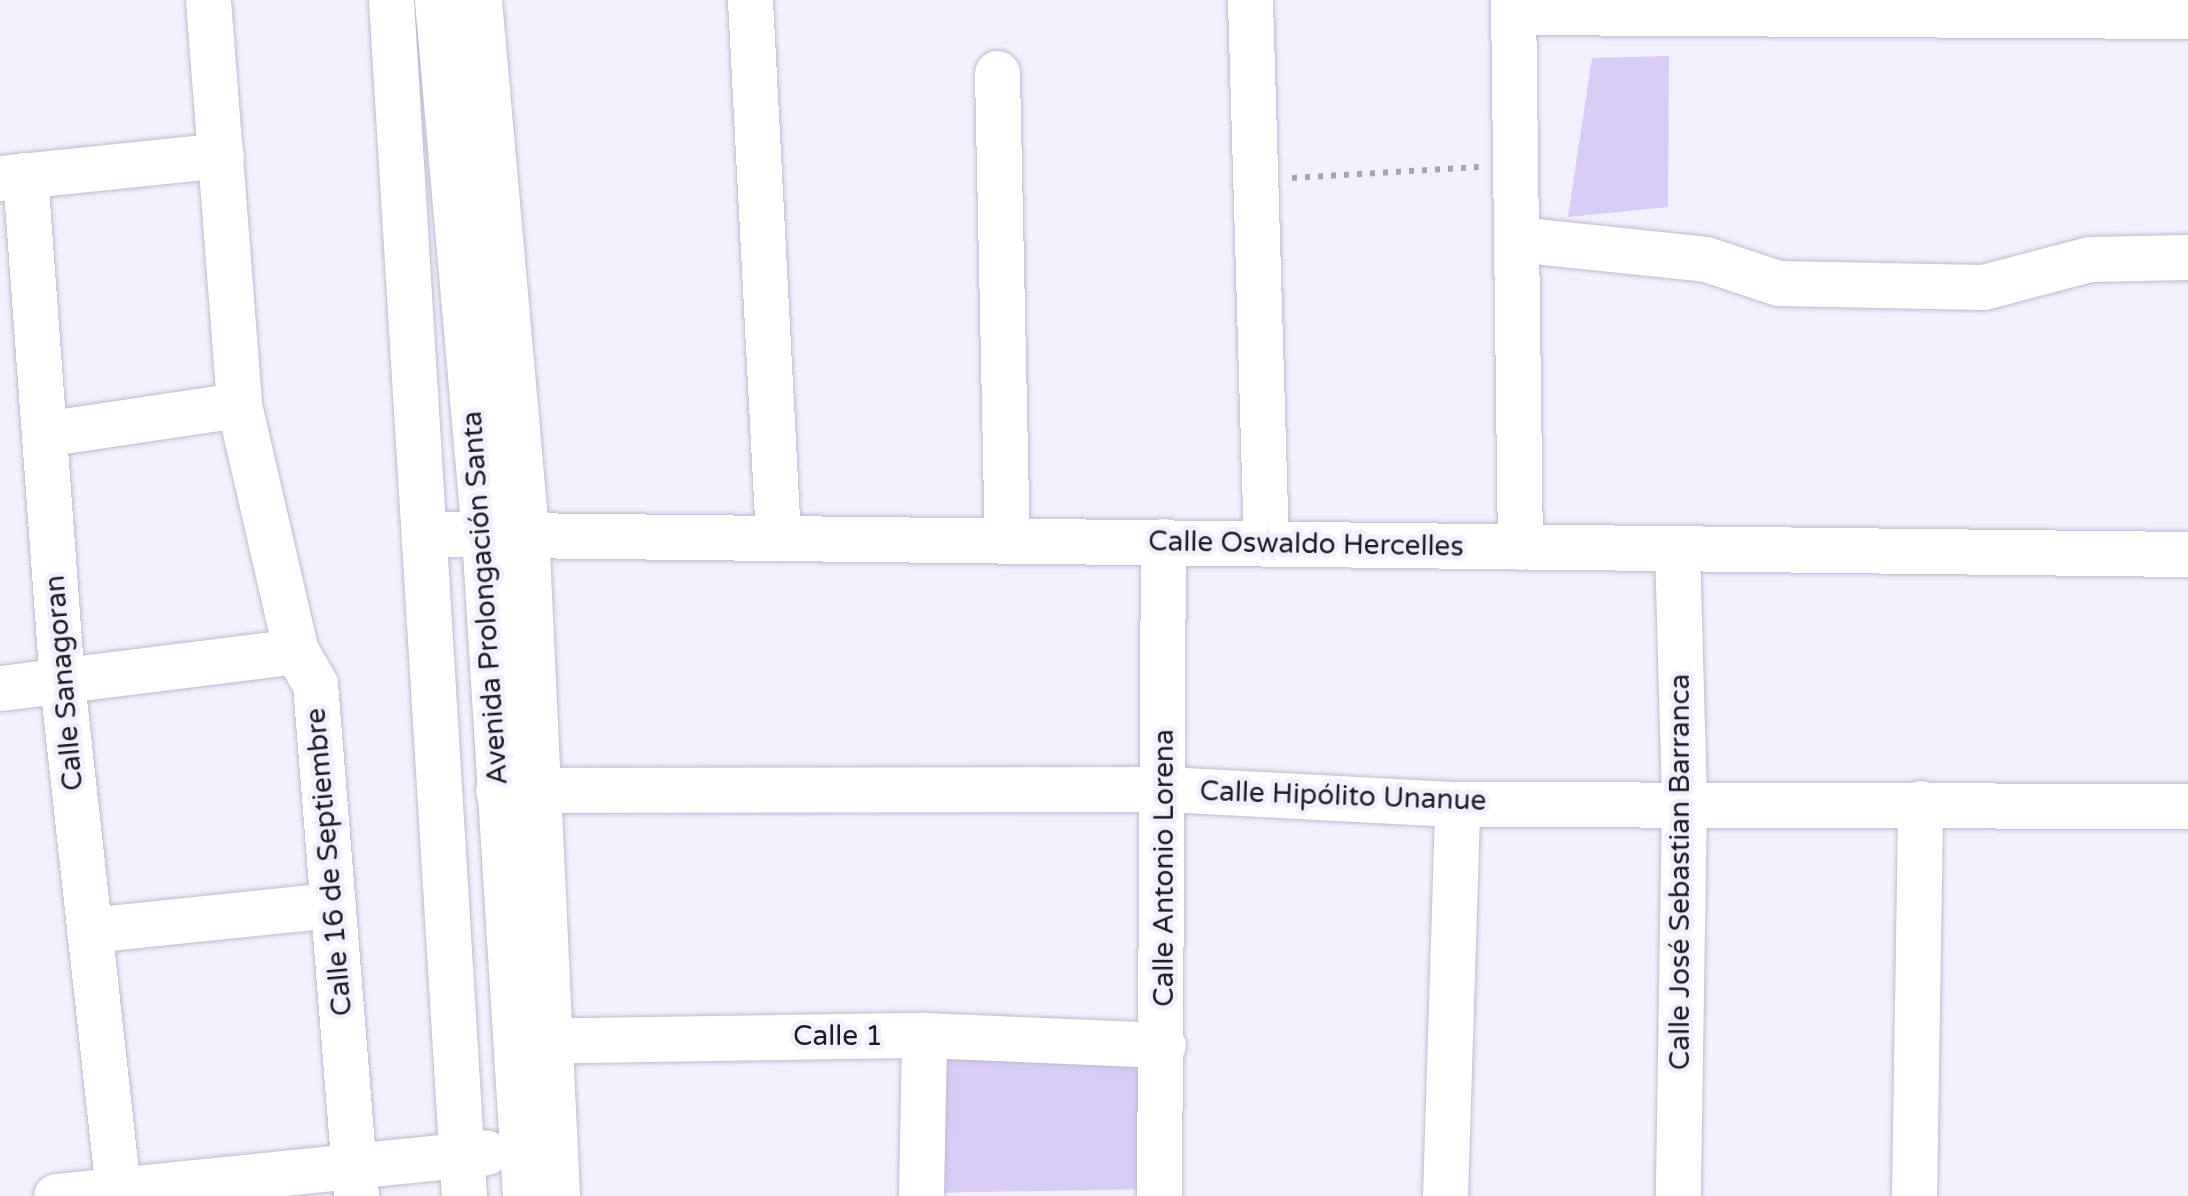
<!DOCTYPE html>
<html>
<head>
<meta charset="utf-8">
<style>
  body { margin:0 }
  #map { position:relative; width:2188px; height:1196px; overflow:hidden; background:#f3f0fd; font-family:"Varela Round",sans-serif }
  div>[style] { position:absolute }
  .green>* { inset:0; background:#d7cdf6 }
  .path>* { height:6px; margin-top:-3px; transform-origin:0; background:repeating-linear-gradient(90deg,#a6a4ae 0 5px,transparent 0 13px) }
  .roads { filter:drop-shadow(0 0 2px #c0bbcf) drop-shadow(0 0 2px #c0bbcf) }
  .minor>* { height:45px; margin:-22.5px; padding:0 22.5px; transform-origin:22.5px; border-radius:22.5px; background:#fff }
  span { translate:-50% -50%; white-space:nowrap; text-align:center; line-height:1.15; -webkit-text-stroke:10px #f3f0fd; paint-order:stroke }
  .street-label { font-size:28px; color:#1c1b22 }
</style>
</head>
<body>
<div id="map">
  <div class="green">
    <div style="clip-path:polygon(1669px 56px,1668px 207px,1568px 217px,1592px 58px)"></div>
    <div style="clip-path:polygon(924px 1035px,1163px 1045px,1159px 1189px,921px 1193px)"></div>
  </div>
  <div class="path">
    <div style="left:1292px;top:178px;width:187px;rotate:-3.4deg"></div>
  </div>
  <div class="roads">
    <div class="minor">
      <div style="left:208px;top:0;width:406px;rotate:85.6deg"></div>
      <div style="left:239px;top:405px;width:253px;rotate:77deg"></div>
      <div style="left:296px;top:651px;width:38px;rotate:60deg"></div>
      <div style="left:315px;top:684px;width:514px;rotate:85.42deg"></div>
      <div style="left:391px;top:0;width:1198px;rotate:86.51deg"></div>
      <div style="left:437px;top:0;width:537px;rotate:84.98deg"></div>
      <div style="left:484px;top:535px;width:662px;rotate:86.45deg"></div>
      <div style="left:479px;top:0;width:533px;rotate:84.94deg"></div>
      <div style="left:526px;top:531px;width:666px;rotate:87.33deg"></div>
      <div style="left:750px;top:0;width:539px;rotate:87.02deg"></div>
      <div style="left:1250px;top:0;width:544px;rotate:88.32deg"></div>
      <div style="left:1513px;top:0;width:547px;rotate:89.27deg"></div>
      <div style="left:1514px;top:12px;width:674px;rotate:0.34deg"></div>
      <div style="left:997px;top:73px;width:468px;rotate:88.8deg"></div>
      <div style="left:25px;top:175px;width:508px;rotate:85.83deg"></div>
      <div style="left:62px;top:682px;width:511px;rotate:83.71deg"></div>
      <div style="left:0;top:178px;width:222px;rotate:-5.9deg"></div>
      <div style="left:1516px;top:239px;width:191px;rotate:6deg"></div>
      <div style="left:1706px;top:259px;width:76px;rotate:18.4deg"></div>
      <div style="left:1778px;top:283px;width:205px;rotate:1.1deg"></div>
      <div style="left:1983px;top:287px;width:111px;rotate:-14.7deg"></div>
      <div style="left:2090px;top:259px;width:98px;rotate:-1.2deg"></div>
      <div style="left:44px;top:434px;width:197px;rotate:-8.5deg"></div>
      <div style="left:424px;top:534px;width:1764px;rotate:0.65deg"></div>
      <div style="left:1677px;top:548px;width:253px;rotate:88.4deg"></div>
      <div style="left:1684px;top:801px;width:395px;rotate:90.9deg"></div>
      <div style="left:0;top:688px;width:298px;rotate:-7.1deg"></div>
      <div style="left:498px;top:790px;width:668px;rotate:-0.09deg"></div>
      <div style="left:1166px;top:789px;width:291px;rotate:3deg"></div>
      <div style="left:1457px;top:804px;width:731px;rotate:0.16deg"></div>
      <div style="left:89px;top:930px;width:245px;rotate:-5.9deg"></div>
      <div style="left:520px;top:1041px;width:404px;rotate:-0.9deg"></div>
      <div style="left:924px;top:1035px;width:239px;rotate:2.4deg"></div>
      <div style="left:56px;top:1196px;width:432px;rotate:-5.8deg"></div>
      <div style="left:921px;top:1196px;width:161px;rotate:-88.9deg"></div>
      <div style="left:1159px;top:1196px;width:655px;rotate:-89.65deg"></div>
      <div style="left:1445px;top:1196px;width:392px;rotate:-88.2deg"></div>
      <div style="left:1914px;top:1196px;width:393px;rotate:-89.1deg"></div>
    </div>
  </div>
  <div class="street-label">
    <span style="left:1306px;top:544px;rotate:1deg">Calle Oswaldo Hercelles</span>
    <span style="left:485px;top:598px;rotate:-94deg">Avenida Prolongación Santa</span>
    <span style="left:64px;top:683px;rotate:-95deg">Calle Sanagoran</span>
    <span style="left:1343px;top:796px;rotate:2deg">Calle Hipólito Unanue</span>
    <span style="left:329px;top:862px;rotate:-95deg">Calle 16 de Septiembre</span>
    <span style="left:1164px;top:868px;rotate:-90deg">Calle Antonio Lorena</span>
    <span style="left:1680px;top:872px;rotate:-90deg">Calle José Sebastian Barranca</span>
    <span style="left:838px;top:1036px">Calle 1</span>
  </div>
</div>
</body>
</html>
